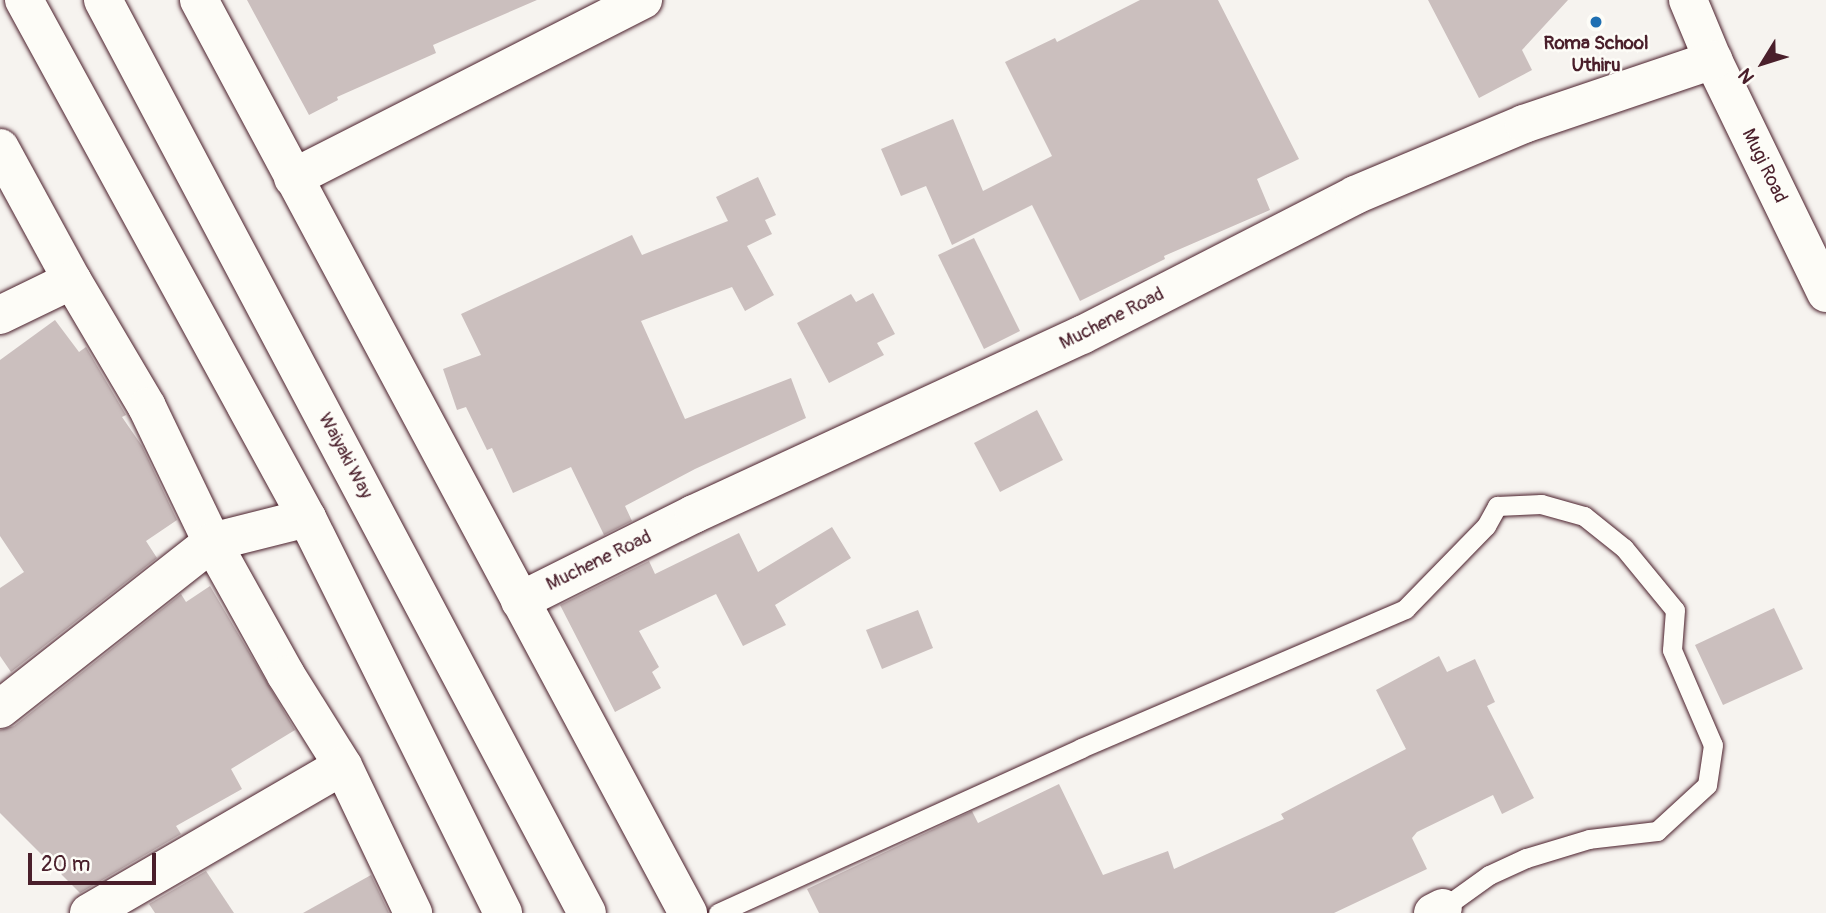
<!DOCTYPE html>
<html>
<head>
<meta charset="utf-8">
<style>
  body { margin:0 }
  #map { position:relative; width:1826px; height:913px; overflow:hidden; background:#f6f3ef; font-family:Pangolin,sans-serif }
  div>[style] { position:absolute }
  .building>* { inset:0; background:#cbbfbe }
  .roads { filter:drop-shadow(0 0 2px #4a1f2b) drop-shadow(0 0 2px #4a1f2b) }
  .lane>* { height:19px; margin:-9.5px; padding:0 9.5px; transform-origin:9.5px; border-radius:9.5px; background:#fdfcf7 }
  .street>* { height:38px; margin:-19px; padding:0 19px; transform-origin:19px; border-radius:19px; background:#fdfcf7 }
  .highway>* { height:38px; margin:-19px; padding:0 19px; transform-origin:19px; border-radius:19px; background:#fdfcf7 }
  .dots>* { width:19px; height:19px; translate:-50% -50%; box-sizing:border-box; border:4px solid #fdfcf7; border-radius:50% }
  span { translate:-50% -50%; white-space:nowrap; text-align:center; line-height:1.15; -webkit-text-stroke:5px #fdfcf7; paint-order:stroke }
  .poi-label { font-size:19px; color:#4a1f2b; font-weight:700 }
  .street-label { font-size:19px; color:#4a1f2b }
  .north { position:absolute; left:1728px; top:28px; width:70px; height:70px; -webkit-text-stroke:5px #fdfcf7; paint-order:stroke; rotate:232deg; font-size:19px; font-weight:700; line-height:28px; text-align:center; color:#4a1f2b }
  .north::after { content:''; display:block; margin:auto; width:24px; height:32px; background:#4a1f2b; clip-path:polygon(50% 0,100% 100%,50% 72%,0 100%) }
  .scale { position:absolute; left:28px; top:853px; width:128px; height:32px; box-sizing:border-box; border:4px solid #4a1f2b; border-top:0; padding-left:9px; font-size:21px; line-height:24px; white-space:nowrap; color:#4a1f2b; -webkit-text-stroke:5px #fdfcf7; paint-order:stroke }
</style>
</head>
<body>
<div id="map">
  <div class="building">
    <div style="clip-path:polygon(247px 0,537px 0,433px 45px,436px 53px,337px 97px,338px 100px,309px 115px)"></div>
    <div style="clip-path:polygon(1140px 0,1218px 0,1299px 159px,1257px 179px,1270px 210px,1164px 256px,1165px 259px,1080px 301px,1032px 205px,952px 245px,926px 186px,901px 196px,881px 149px,953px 119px,983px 191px,1052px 156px,1005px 62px,1055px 38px,1057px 42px)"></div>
    <div style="clip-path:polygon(1428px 0,1568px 0,1522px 50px,1532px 70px,1479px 98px)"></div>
    <div style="clip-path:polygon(758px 177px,776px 215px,765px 220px,772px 234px,747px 246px,774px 295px,745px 311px,732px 287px,641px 321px,685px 419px,791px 378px,806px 418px,695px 469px,625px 506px,632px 521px,604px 535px,571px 467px,513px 493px,492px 448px,487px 450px,466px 407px,457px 410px,443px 369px,481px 355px,461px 314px,632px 235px,642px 255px,728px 221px,716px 197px)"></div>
    <div style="clip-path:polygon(974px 238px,1020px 331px,984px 349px,938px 255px)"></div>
    <div style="clip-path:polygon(873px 293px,895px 334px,877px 343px,884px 355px,829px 383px,797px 323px,851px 294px,856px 302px)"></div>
    <div style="clip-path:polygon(55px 320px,79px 352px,86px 347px,126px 415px,122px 417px,142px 446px,177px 520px,146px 541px,157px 558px,11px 672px,0 656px,0 588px,24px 572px,0 536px,0 360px)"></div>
    <div style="clip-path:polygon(1037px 410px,1063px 460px,1000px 492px,974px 443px)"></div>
    <div style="clip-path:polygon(832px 527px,851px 558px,775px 605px,786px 625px,743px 646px,716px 594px,639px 631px,659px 667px,652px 672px,661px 688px,615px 712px,560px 605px,649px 561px,655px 574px,739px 533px,758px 572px)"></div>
    <div style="clip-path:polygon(210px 586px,295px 730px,231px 769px,242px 789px,176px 826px,181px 834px,80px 893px,0 813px,0 730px,14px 726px,181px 594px,186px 602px)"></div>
    <div style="clip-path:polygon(1774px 608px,1803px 669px,1723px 705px,1695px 645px)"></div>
    <div style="clip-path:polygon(918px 610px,933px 648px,882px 669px,866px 630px)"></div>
    <div style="clip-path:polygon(1439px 656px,1447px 672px,1475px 659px,1495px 702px,1487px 706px,1534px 798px,1502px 814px,1493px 795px,1417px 832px,1412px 838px,1427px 869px,1334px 913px,819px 913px,807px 889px,972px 811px,978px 823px,1059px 784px,1103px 875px,1168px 851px,1174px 869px,1284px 819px,1281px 814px,1406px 749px,1376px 690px)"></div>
    <div style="clip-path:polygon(206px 871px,234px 913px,155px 913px,149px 904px)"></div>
    <div style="clip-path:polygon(371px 875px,389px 913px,303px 913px)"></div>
  </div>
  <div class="roads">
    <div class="lane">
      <div style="left:718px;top:913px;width:399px;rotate:-24.4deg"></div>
      <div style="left:1081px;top:748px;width:353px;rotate:-23.2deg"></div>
      <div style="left:1405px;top:609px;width:116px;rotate:-45.7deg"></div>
      <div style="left:1486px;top:526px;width:23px;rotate:-61deg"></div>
      <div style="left:1497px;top:506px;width:44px;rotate:-2.6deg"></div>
      <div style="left:1541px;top:504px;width:45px;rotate:15.6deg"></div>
      <div style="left:1584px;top:516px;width:51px;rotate:38.7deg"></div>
      <div style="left:1624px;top:548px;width:80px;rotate:50.6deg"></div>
      <div style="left:1675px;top:610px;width:40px;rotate:94.3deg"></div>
      <div style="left:1672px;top:650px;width:103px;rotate:66.7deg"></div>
      <div style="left:1713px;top:745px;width:40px;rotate:98.5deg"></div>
      <div style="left:1707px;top:785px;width:68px;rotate:137.4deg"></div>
      <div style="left:1657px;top:831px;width:68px;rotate:173.3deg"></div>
      <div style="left:1589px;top:839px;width:66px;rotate:163.2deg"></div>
      <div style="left:1526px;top:858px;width:41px;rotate:155.3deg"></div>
      <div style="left:1489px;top:875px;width:57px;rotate:144.3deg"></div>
    </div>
    <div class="street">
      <div style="left:199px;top:0;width:1036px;rotate:61.83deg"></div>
      <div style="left:1688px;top:0;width:65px;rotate:67.4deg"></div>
      <div style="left:1713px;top:60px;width:259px;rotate:64.1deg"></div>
      <div style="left:0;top:148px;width:150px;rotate:61.4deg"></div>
      <div style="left:72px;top:280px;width:147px;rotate:59.4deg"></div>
      <div style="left:147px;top:407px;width:150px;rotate:64.3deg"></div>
      <div style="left:212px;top:542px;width:152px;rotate:60.9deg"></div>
      <div style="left:286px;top:675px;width:107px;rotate:57.9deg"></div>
      <div style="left:343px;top:766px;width:163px;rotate:64.5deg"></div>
      <div style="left:293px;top:178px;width:393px;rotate:-27deg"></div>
      <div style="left:0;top:315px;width:80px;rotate:-25.9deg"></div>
      <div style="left:520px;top:601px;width:195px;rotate:-26.6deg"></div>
      <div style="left:694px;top:514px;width:427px;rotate:-24.8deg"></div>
      <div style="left:1082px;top:335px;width:307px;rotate:-27.1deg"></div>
      <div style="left:1355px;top:195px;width:183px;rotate:-22.8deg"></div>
      <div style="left:1524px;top:124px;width:200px;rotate:-18.7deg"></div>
      <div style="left:0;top:709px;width:270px;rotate:-38.2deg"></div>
      <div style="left:212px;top:542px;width:98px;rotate:-14.2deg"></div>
      <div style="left:89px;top:913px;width:293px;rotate:-30.1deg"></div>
      <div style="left:1433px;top:913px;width:11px;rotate:-27deg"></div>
    </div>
    <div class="highway">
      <div style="left:24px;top:0;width:590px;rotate:61.35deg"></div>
      <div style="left:307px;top:518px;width:441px;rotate:63.6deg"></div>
      <div style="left:103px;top:0;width:1033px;rotate:62.07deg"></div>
    </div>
  </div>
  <div class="dots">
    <div style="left:1596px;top:22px;background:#1f6fb2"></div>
  </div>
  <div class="poi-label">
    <span style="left:1596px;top:55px">Roma School<br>Uthiru</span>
  </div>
  <div class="street-label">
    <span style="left:1764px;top:166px;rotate:64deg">Mugi Road</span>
    <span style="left:1112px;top:319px;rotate:-27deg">Muchene Road</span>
    <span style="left:345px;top:456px;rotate:62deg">Waiyaki Way</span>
    <span style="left:599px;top:561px;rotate:-26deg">Muchene Road</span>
  </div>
  <div class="north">N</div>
  <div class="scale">20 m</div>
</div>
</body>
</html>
